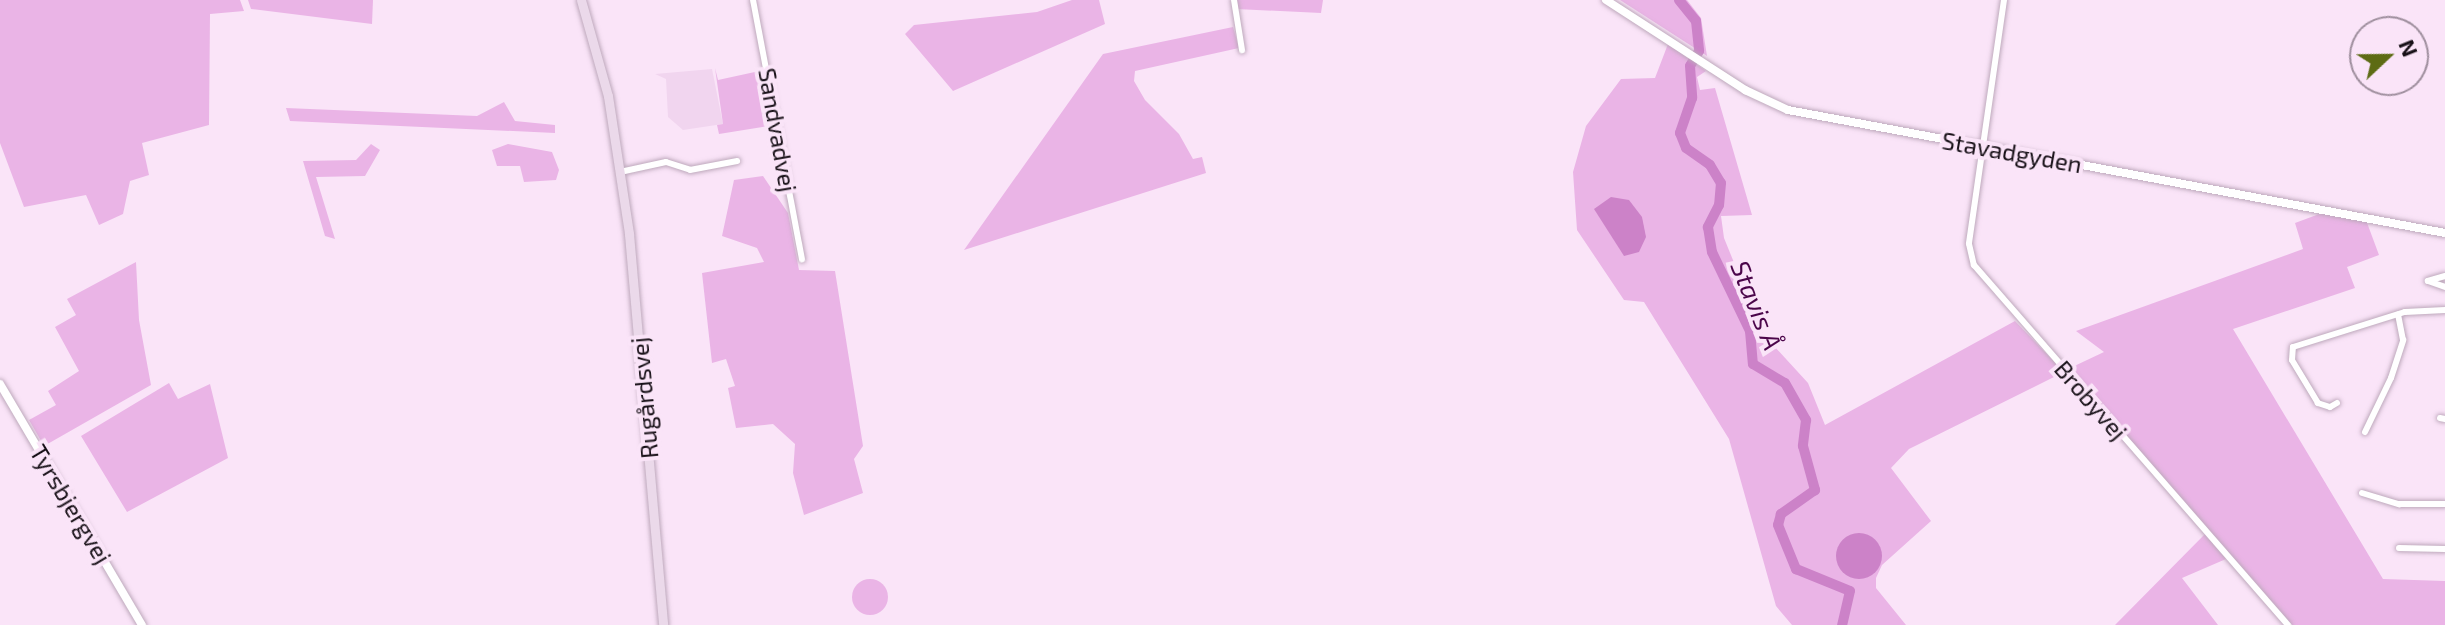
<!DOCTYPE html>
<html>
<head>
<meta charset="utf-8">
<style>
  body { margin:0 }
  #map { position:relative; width:2445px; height:625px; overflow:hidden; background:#fae4f8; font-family:"Exo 2",sans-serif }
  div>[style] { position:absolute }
  .built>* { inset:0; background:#f1d5ef }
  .green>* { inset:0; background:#eab4e6 }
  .round { border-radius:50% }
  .water>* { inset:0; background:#cc82c8 }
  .river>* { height:10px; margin:-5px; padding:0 5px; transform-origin:5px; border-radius:5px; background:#cc82c8 }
  .roads { filter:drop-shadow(0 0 2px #bea9bc) drop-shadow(0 0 2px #bea9bc) }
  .minor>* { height:6px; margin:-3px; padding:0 3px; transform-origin:3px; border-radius:3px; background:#fff }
  .tertiary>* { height:8px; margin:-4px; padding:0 4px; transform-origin:4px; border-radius:4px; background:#fff }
  .secondary>* { height:9px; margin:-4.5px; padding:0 4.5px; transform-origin:4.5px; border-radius:4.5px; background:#ebd9ea }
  span { translate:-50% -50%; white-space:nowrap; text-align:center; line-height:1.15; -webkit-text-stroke:8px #fae4f8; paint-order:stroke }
  .street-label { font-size:24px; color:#171017 }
  .water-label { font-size:26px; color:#4b054a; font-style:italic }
  .north { position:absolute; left:2349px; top:16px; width:80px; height:80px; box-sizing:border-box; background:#fae4f8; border:2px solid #9f8f9e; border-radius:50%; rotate:68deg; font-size:22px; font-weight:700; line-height:32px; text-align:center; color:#171017 }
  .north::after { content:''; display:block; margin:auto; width:28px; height:36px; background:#5d6b14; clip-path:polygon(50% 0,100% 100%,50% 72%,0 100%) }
</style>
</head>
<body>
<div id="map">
  <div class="built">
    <div style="clip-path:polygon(712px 69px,723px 124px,683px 130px,668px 117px,666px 79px,655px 74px)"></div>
  </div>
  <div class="green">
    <div style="clip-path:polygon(0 0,240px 0,244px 11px,210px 14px,209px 125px,142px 143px,149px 175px,130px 181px,123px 214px,99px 225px,86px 195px,24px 207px,0 143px)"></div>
    <div style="clip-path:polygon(248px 0,373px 0,372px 24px,251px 9px)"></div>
    <div style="clip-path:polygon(1072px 0,1099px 0,1105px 24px,953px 91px,905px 34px,914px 25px,1037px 12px)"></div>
    <div style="clip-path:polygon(1236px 0,1323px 0,1321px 13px,1236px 9px)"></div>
    <div style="clip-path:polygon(1620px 0,1687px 0,1701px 18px,1707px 56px)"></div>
    <div style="clip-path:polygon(1233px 27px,1239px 48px,1135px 71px,1134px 81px,1145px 100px,1179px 134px,1193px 159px,1202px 157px,1206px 173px,964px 250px,1103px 54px)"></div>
    <div style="clip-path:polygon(1668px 44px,1706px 71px,1697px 77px,1700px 90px,1715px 88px,1752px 215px,1721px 216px,1724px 238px,1763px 334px,1808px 383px,1825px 425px,2015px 321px,2064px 372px,1909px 449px,1891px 468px,1931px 521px,1882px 565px,1876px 578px,1876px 588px,1906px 625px,1792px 625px,1776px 606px,1729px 439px,1644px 302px,1624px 300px,1577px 230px,1573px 172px,1586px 126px,1621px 79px,1655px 78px)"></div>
    <div style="clip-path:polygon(715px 68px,718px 80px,764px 70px,774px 125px,719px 134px,717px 125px,723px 124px)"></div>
    <div style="clip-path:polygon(504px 102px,515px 121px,555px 125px,555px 133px,290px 121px,286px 108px,477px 116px)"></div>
    <div style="clip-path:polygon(371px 144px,380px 150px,365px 176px,316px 177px,335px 239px,325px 236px,303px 161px,356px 160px)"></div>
    <div style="clip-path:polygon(508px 144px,552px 152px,559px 170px,556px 180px,524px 182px,520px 166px,497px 166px,492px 150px)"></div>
    <div style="clip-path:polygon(763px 176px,788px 213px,799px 270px,835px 271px,863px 446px,854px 459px,863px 493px,804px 515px,793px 473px,795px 444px,773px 424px,736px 428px,728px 388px,735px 386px,726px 359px,712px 363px,702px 273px,764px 262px,757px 248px,722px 236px,734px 180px)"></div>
    <div style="clip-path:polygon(2322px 213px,2366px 220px,2379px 255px,2347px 267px,2355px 288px,2233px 329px,2383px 579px,2445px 581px,2445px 625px,2292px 625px,2068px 369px,2104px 352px,2076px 331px,2303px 249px,2295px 223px)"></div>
    <div style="clip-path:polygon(136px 262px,139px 320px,151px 385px,44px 446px,29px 420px,56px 405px,48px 391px,79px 371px,55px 327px,76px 315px,67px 299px)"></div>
    <div style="clip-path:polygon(169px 383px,178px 399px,210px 384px,228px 458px,127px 512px,81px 436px)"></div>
    <div style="clip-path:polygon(2205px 534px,2226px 559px,2182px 578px,2218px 625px,2115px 625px)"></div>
    <div class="round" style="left:852px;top:579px;width:36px;height:36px"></div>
  </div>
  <div class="water">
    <div style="clip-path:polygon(1611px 197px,1629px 200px,1642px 217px,1646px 237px,1639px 252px,1624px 256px,1594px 209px)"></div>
    <div class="round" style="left:1836px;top:533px;width:46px;height:46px"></div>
  </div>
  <div class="river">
    <div style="left:1679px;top:0;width:27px;rotate:51deg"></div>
    <div style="left:1696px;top:21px;width:30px;rotate:84deg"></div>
    <div style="left:1699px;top:51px;width:17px;rotate:121deg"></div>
    <div style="left:1690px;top:66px;width:32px;rotate:86deg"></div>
    <div style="left:1692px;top:98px;width:37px;rotate:109deg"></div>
    <div style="left:1680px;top:133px;width:16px;rotate:68deg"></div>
    <div style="left:1686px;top:148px;width:29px;rotate:35deg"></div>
    <div style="left:1710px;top:165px;width:21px;rotate:59deg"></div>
    <div style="left:1721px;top:183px;width:22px;rotate:95deg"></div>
    <div style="left:1719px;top:205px;width:25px;rotate:117deg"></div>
    <div style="left:1708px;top:227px;width:25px;rotate:81deg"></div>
    <div style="left:1712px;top:252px;width:88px;rotate:64.3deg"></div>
    <div style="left:1750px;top:331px;width:33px;rotate:85deg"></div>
    <div style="left:1753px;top:364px;width:37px;rotate:31deg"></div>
    <div style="left:1785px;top:383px;width:43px;rotate:60.4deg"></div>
    <div style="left:1806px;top:420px;width:26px;rotate:97deg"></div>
    <div style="left:1803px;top:446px;width:46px;rotate:74.7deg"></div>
    <div style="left:1815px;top:490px;width:42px;rotate:144.8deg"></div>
    <div style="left:1781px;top:514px;width:11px;rotate:105deg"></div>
    <div style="left:1778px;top:525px;width:48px;rotate:67.8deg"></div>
    <div style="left:1796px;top:569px;width:58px;rotate:22.2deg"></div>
    <div style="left:1850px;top:591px;width:35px;rotate:103deg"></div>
  </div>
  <div class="roads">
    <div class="minor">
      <div style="left:753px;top:0;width:264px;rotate:79.3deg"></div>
      <div style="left:1234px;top:0;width:51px;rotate:80.9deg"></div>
      <div style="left:2004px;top:0;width:246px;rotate:98.2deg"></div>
      <div style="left:1969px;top:244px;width:22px;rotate:77deg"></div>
      <div style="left:1974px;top:265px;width:478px;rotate:48.9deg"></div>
      <div style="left:620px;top:172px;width:47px;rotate:-12.3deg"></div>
      <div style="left:666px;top:162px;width:25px;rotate:18deg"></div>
      <div style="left:690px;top:170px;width:48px;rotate:-10.8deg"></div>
      <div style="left:2445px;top:276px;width:18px;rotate:164deg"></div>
      <div style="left:2428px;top:281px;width:18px;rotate:19deg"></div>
      <div style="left:2337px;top:403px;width:8px;rotate:150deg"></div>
      <div style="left:2330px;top:407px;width:13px;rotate:-162deg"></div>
      <div style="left:2318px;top:403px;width:50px;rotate:-121.2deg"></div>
      <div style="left:2292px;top:360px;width:13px;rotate:-86deg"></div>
      <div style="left:2293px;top:347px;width:117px;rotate:-17.4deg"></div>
      <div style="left:2405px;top:312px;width:40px;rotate:-2.9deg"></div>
      <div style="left:2440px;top:418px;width:5px;rotate:11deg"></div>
      <div style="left:2365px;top:432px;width:60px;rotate:-64.3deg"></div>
      <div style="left:2391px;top:378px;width:40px;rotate:-72deg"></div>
      <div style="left:2403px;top:340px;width:26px;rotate:-101deg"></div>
      <div style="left:2362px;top:493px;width:39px;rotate:17deg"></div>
      <div style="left:2399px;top:504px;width:46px"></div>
      <div style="left:2399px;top:548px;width:46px;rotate:1.2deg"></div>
    </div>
    <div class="tertiary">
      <div style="left:1606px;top:0;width:166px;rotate:32.9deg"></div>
      <div style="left:1745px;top:90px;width:47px;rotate:24.9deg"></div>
      <div style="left:1788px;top:110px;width:668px;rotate:10.6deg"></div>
      <div style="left:0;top:384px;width:280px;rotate:59.5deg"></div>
    </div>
    <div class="secondary">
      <div style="left:581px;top:0;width:100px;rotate:74.3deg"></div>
      <div style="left:608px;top:96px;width:140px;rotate:81.3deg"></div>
      <div style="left:629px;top:234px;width:392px;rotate:85deg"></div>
    </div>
  </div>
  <div class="street-label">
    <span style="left:778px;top:130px;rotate:80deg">Sandvadvej</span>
    <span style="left:2012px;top:152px;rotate:10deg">Stavadgyden</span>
    <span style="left:644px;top:398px;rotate:-95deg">Rugårdsvej</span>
    <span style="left:2091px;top:400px;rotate:49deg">Brobyvej</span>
    <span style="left:71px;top:504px;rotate:59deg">Tyrsbjergvej</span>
  </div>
  <div class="water-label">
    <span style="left:1757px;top:305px;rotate:68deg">Stavis Å</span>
  </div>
  <div class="north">N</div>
</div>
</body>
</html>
